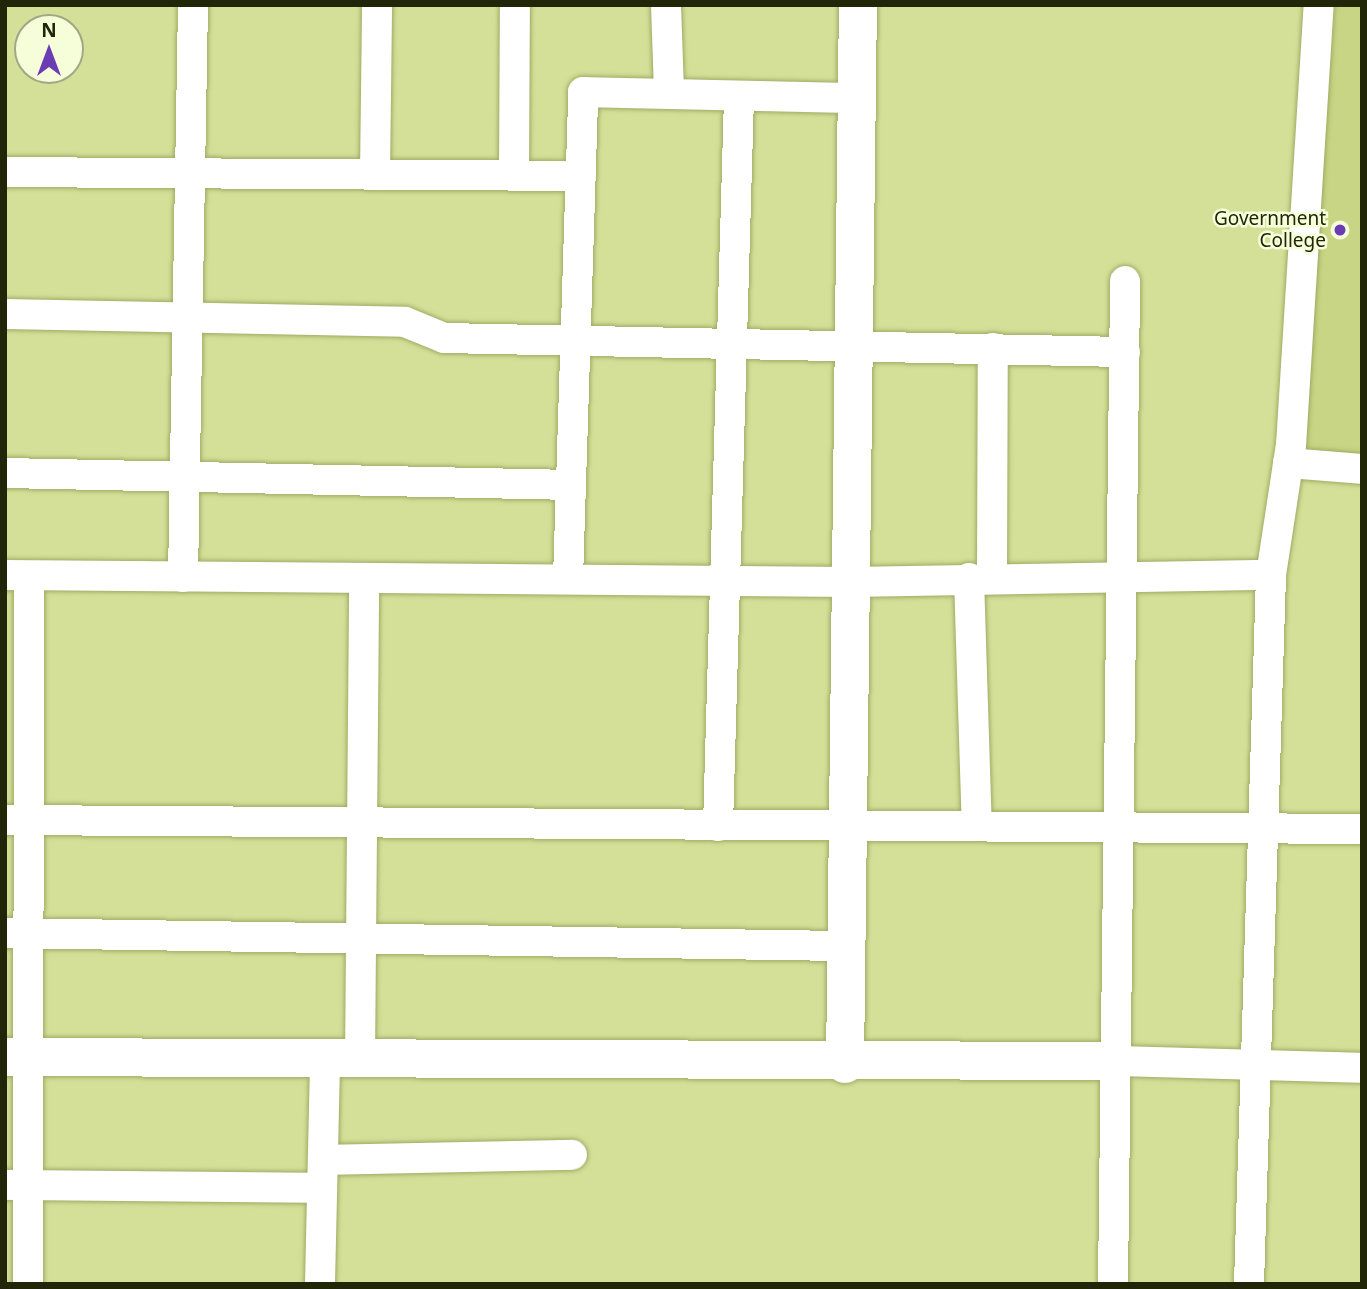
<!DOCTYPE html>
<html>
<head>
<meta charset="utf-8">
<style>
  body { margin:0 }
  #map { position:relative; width:1367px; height:1289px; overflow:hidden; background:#d4e098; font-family:"Noto Sans",sans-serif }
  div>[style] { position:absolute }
  .built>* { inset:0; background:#c8d584 }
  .roads { filter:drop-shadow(0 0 2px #a0ab65) drop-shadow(0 0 2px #a0ab65) }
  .street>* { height:30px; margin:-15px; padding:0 15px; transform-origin:15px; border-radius:15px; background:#fff }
  .secondary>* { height:38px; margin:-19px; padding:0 19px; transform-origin:19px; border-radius:19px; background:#fff }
  .dots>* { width:19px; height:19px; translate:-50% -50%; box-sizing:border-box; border:4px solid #f6fdd9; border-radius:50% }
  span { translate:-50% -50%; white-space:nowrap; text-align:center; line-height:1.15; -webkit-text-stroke:5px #f6fdd9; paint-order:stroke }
  .poi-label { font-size:19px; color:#222608 }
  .right { translate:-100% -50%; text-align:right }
  .frame { position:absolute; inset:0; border:7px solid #222608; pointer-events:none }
  .north { position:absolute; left:14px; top:14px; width:70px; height:70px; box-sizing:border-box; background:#f6fdd9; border:2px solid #a1a785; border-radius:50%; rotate:0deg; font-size:19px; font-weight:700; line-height:28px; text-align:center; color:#222608 }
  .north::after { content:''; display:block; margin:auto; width:24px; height:32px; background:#6a3db5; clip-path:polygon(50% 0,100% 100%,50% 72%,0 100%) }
</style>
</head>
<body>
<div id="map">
  <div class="built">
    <div style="clip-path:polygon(1335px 5px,1362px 5px,1362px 458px,1302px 455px)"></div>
  </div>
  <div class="roads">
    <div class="street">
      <div style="left:666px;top:5px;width:88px;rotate:88deg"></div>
      <div style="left:5px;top:172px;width:575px;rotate:0.4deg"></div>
      <div style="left:375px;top:175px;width:170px;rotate:-89.3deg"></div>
      <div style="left:514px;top:175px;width:170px;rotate:-89.7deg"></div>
      <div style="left:5px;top:314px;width:400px;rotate:1.1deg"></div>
      <div style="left:405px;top:322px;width:42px;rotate:22.3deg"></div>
      <div style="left:444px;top:338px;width:681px;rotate:1.18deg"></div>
      <div style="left:1288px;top:463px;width:74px;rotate:4.6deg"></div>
      <div style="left:5px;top:473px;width:566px;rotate:1.21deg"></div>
      <div style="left:5px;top:575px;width:846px;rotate:0.47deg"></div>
      <div style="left:851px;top:582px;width:420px;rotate:-1deg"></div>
      <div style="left:183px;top:577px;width:572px;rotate:-89deg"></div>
      <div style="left:969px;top:578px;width:248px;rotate:88.2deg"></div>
      <div style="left:992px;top:578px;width:230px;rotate:-89.8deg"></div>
      <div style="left:568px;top:579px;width:487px;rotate:-88.2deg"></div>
      <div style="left:583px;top:92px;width:274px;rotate:1.3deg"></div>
      <div style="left:5px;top:820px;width:1357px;rotate:0.38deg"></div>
      <div style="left:718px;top:826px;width:730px;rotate:-88.35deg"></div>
      <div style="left:5px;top:933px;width:841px;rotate:0.89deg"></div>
      <div style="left:360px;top:1060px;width:482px;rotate:-89.5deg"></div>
      <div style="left:1115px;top:1061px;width:247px;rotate:1.6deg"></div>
      <div style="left:323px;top:1160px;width:249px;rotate:-1.2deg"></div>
      <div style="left:5px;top:1185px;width:317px;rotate:0.5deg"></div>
      <div style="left:28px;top:1284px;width:708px;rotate:-89.92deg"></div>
      <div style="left:320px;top:1284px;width:225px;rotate:-88.7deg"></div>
      <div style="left:1113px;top:1284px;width:1003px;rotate:-89.31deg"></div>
      <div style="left:1249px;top:1284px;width:709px;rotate:-88.22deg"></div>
      <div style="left:1271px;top:575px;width:132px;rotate:-81.3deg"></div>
      <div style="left:1291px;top:445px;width:441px;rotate:-86.4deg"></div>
    </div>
    <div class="secondary">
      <div style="left:5px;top:1057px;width:1110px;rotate:0.21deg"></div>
      <div style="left:845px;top:1064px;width:1059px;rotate:-89.3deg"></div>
    </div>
  </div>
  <div class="dots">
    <div style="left:1340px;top:230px;background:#6a3db5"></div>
  </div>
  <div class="poi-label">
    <span class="right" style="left:1326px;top:230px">Government<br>College</span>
  </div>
  <div class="frame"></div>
  <div class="north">N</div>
</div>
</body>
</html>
